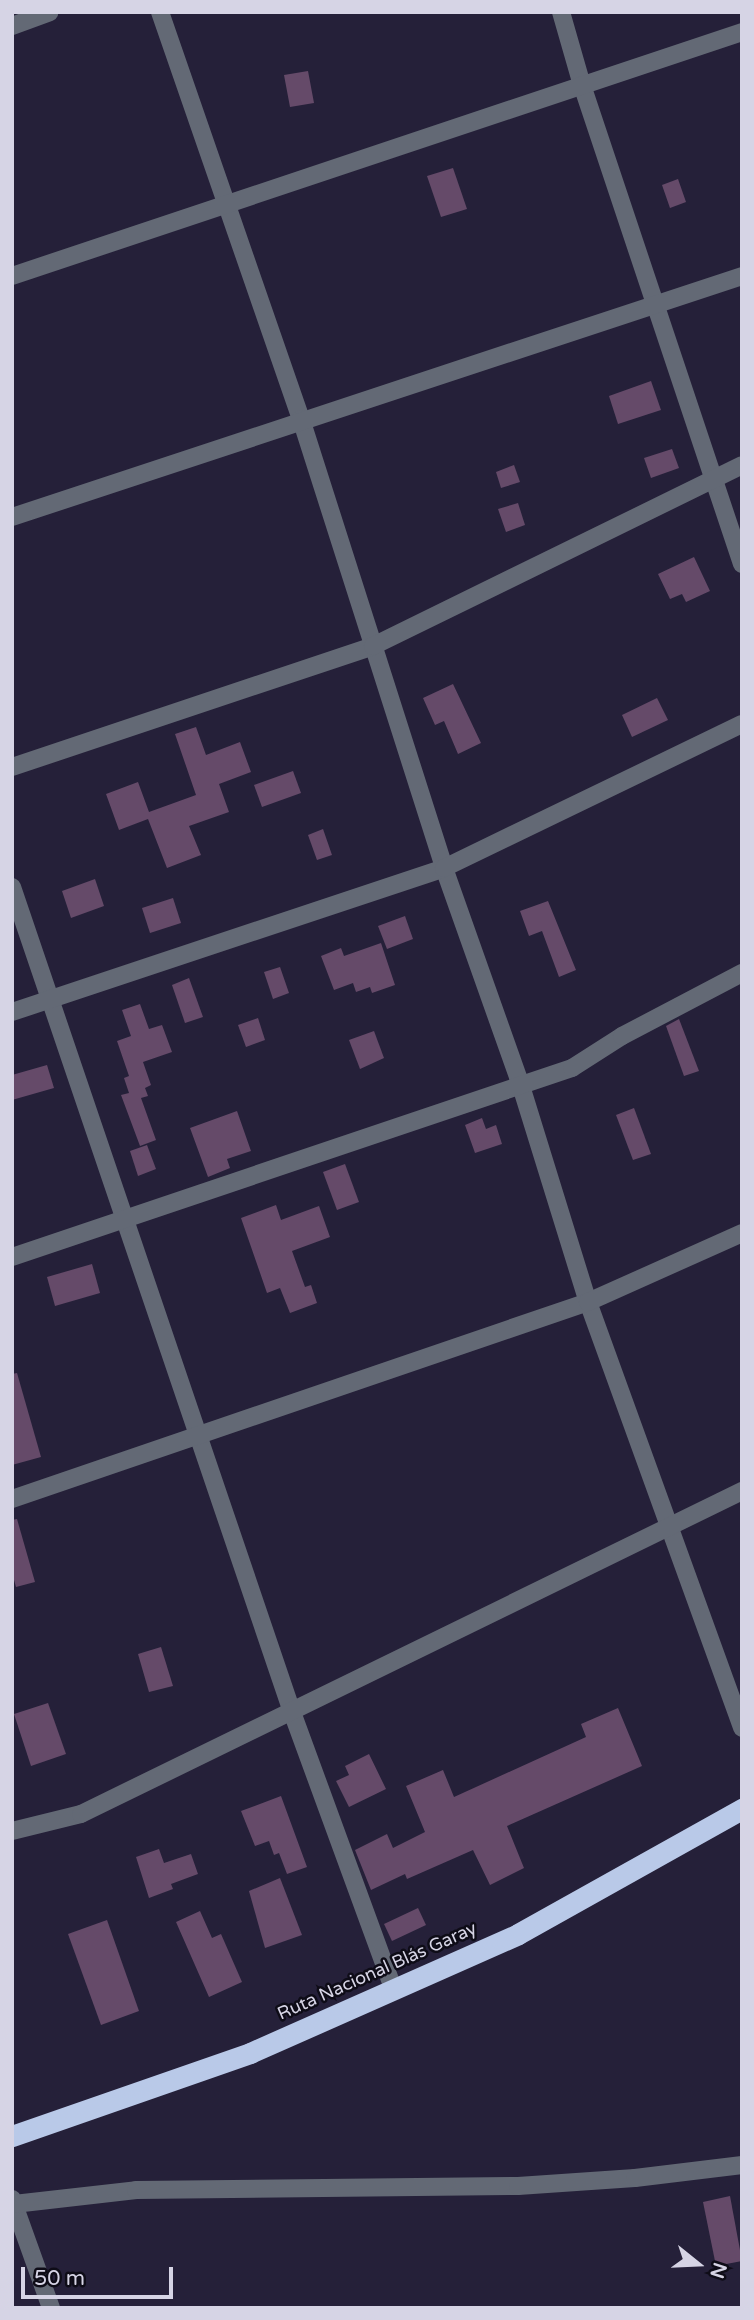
<!DOCTYPE html>
<html>
<head>
<meta charset="utf-8">
<style>
  body { margin:0 }
  #map { position:relative; width:754px; height:2320px; overflow:hidden; background:#252039; font-family:"Varela Round",sans-serif }
  div>[style] { position:absolute }
  .building>* { inset:0; background:#654a69 }
  .minor>* { height:18px; margin:-9px; padding:0 9px; transform-origin:9px; border-radius:9px; background:#636975 }
  .highway>* { height:21px; margin:-10.5px; padding:0 10.5px; transform-origin:10.5px; border-radius:10.5px; background:#b9c9e8 }
  span { translate:-50% -50%; white-space:nowrap; text-align:center; line-height:1.15; -webkit-text-stroke:5px #0e0c17; paint-order:stroke }
  .street-label { font-size:18px; color:#d6d4e5 }
  .frame { position:absolute; inset:0; border:14px solid #d6d4e5; pointer-events:none }
  .north { position:absolute; left:663px; top:2229px; width:70px; height:70px; -webkit-text-stroke:5px #0e0c17; paint-order:stroke; rotate:108deg; font-size:19px; font-weight:700; line-height:28px; text-align:center; color:#d6d4e5 }
  .north::after { content:''; display:block; margin:auto; width:24px; height:32px; background:#d6d4e5; clip-path:polygon(50% 0,100% 100%,50% 72%,0 100%) }
  .scale { position:absolute; left:21px; top:2267px; width:152px; height:32px; box-sizing:border-box; border:4px solid #d6d4e5; border-top:0; padding-left:9px; font-size:21px; line-height:24px; white-space:nowrap; color:#d6d4e5; -webkit-text-stroke:5px #0e0c17; paint-order:stroke }
</style>
</head>
<body>
<div id="map">
  <div class="building">
    <div style="clip-path:polygon(308px 71px,314px 103px,290px 107px,284px 75px)"></div>
    <div style="clip-path:polygon(453px 168px,467px 209px,441px 217px,427px 176px)"></div>
    <div style="clip-path:polygon(678px 179px,686px 202px,670px 208px,662px 185px)"></div>
    <div style="clip-path:polygon(651px 381px,661px 410px,618px 424px,609px 396px)"></div>
    <div style="clip-path:polygon(672px 449px,679px 468px,651px 478px,644px 458px)"></div>
    <div style="clip-path:polygon(514px 465px,520px 482px,501px 488px,496px 472px)"></div>
    <div style="clip-path:polygon(518px 503px,525px 525px,506px 532px,498px 509px)"></div>
    <div style="clip-path:polygon(694px 557px,710px 591px,686px 602px,682px 594px,670px 599px,658px 574px)"></div>
    <div style="clip-path:polygon(453px 684px,481px 743px,458px 754px,444px 721px,435px 725px,423px 698px)"></div>
    <div style="clip-path:polygon(657px 698px,668px 720px,632px 737px,622px 715px)"></div>
    <div style="clip-path:polygon(196px 727px,206px 755px,240px 742px,251px 772px,219px 784px,229px 812px,189px 826px,201px 855px,167px 868px,148px 819px,119px 830px,106px 794px,138px 782px,149px 812px,196px 795px,175px 734px)"></div>
    <div style="clip-path:polygon(293px 771px,301px 793px,262px 807px,254px 785px)"></div>
    <div style="clip-path:polygon(323px 829px,332px 855px,317px 860px,308px 835px)"></div>
    <div style="clip-path:polygon(95px 879px,104px 906px,71px 918px,62px 891px)"></div>
    <div style="clip-path:polygon(173px 898px,181px 923px,150px 933px,142px 908px)"></div>
    <div style="clip-path:polygon(548px 901px,576px 970px,559px 977px,542px 931px,529px 936px,520px 911px)"></div>
    <div style="clip-path:polygon(405px 916px,413px 939px,387px 949px,378px 926px)"></div>
    <div style="clip-path:polygon(381px 943px,395px 985px,372px 993px,370px 987px,356px 992px,353px 983px,334px 990px,321px 956px,341px 948px,344px 956px)"></div>
    <div style="clip-path:polygon(280px 967px,289px 993px,273px 999px,264px 972px)"></div>
    <div style="clip-path:polygon(189px 978px,203px 1017px,185px 1023px,172px 985px)"></div>
    <div style="clip-path:polygon(140px 1004px,149px 1029px,162px 1025px,172px 1052px,143px 1062px,151px 1085px,145px 1088px,148px 1096px,141px 1098px,156px 1140px,140px 1146px,121px 1095px,129px 1093px,124px 1078px,129px 1076px,117px 1041px,131px 1036px,122px 1010px)"></div>
    <div style="clip-path:polygon(258px 1018px,265px 1040px,246px 1047px,238px 1025px)"></div>
    <div style="clip-path:polygon(679px 1019px,699px 1071px,684px 1076px,666px 1026px)"></div>
    <div style="clip-path:polygon(374px 1031px,384px 1058px,360px 1069px,349px 1040px)"></div>
    <div style="clip-path:polygon(47px 1065px,54px 1088px,12px 1100px,12px 1075px)"></div>
    <div style="clip-path:polygon(634px 1108px,651px 1154px,633px 1160px,616px 1115px)"></div>
    <div style="clip-path:polygon(237px 1111px,251px 1151px,227px 1159px,230px 1168px,208px 1177px,190px 1128px)"></div>
    <div style="clip-path:polygon(482px 1118px,486px 1129px,496px 1125px,502px 1144px,475px 1153px,465px 1125px)"></div>
    <div style="clip-path:polygon(147px 1145px,156px 1169px,138px 1176px,130px 1151px)"></div>
    <div style="clip-path:polygon(345px 1164px,359px 1202px,337px 1210px,323px 1172px)"></div>
    <div style="clip-path:polygon(276px 1205px,281px 1220px,319px 1206px,330px 1237px,292px 1251px,305px 1287px,311px 1285px,317px 1303px,290px 1313px,280px 1288px,267px 1293px,241px 1218px)"></div>
    <div style="clip-path:polygon(92px 1264px,100px 1293px,55px 1306px,47px 1277px)"></div>
    <div style="clip-path:polygon(17px 1373px,41px 1457px,12px 1465px,12px 1374px)"></div>
    <div style="clip-path:polygon(17px 1519px,35px 1582px,16px 1587px,12px 1573px,12px 1520px)"></div>
    <div style="clip-path:polygon(161px 1647px,173px 1686px,149px 1692px,138px 1654px)"></div>
    <div style="clip-path:polygon(48px 1703px,66px 1754px,31px 1766px,14px 1714px)"></div>
    <div style="clip-path:polygon(618px 1708px,642px 1766px,507px 1826px,524px 1868px,490px 1885px,473px 1850px,407px 1879px,405px 1874px,371px 1890px,355px 1850px,387px 1834px,393px 1848px,425px 1832px,406px 1786px,443px 1770px,454px 1797px,586px 1737px,581px 1724px)"></div>
    <div style="clip-path:polygon(369px 1754px,386px 1789px,349px 1807px,336px 1781px,349px 1775px,345px 1766px)"></div>
    <div style="clip-path:polygon(281px 1796px,307px 1867px,287px 1874px,279px 1853px,274px 1855px,269px 1841px,255px 1846px,241px 1811px)"></div>
    <div style="clip-path:polygon(159px 1849px,164px 1863px,191px 1854px,198px 1874px,171px 1884px,173px 1889px,149px 1898px,136px 1857px)"></div>
    <div style="clip-path:polygon(280px 1878px,302px 1935px,265px 1948px,249px 1891px)"></div>
    <div style="clip-path:polygon(418px 1908px,426px 1925px,392px 1941px,384px 1924px)"></div>
    <div style="clip-path:polygon(200px 1911px,212px 1938px,221px 1934px,242px 1982px,209px 1997px,176px 1922px)"></div>
    <div style="clip-path:polygon(107px 1920px,139px 2011px,101px 2025px,68px 1934px)"></div>
    <div style="clip-path:polygon(730px 2196px,742px 2261px,716px 2266px,703px 2202px)"></div>
  </div>
  <div class="minor">
    <div style="left:160px;top:12px;width:431px;rotate:70.9deg"></div>
    <div style="left:301px;top:419px;width:471px;rotate:72.3deg"></div>
    <div style="left:444px;top:868px;width:231px;rotate:70.5deg"></div>
    <div style="left:521px;top:1086px;width:226px;rotate:72.8deg"></div>
    <div style="left:588px;top:1302px;width:453px;rotate:70.1deg"></div>
    <div style="left:561px;top:12px;width:76px;rotate:74deg"></div>
    <div style="left:582px;top:85px;width:505px;rotate:71.53deg"></div>
    <div style="left:12px;top:26px;width:40px;rotate:-20.2deg"></div>
    <div style="left:12px;top:276px;width:770px;rotate:-18.48deg"></div>
    <div style="left:12px;top:517px;width:769px;rotate:-18.27deg"></div>
    <div style="left:12px;top:767px;width:381px;rotate:-18.5deg"></div>
    <div style="left:373px;top:646px;width:411px;rotate:-26.1deg"></div>
    <div style="left:12px;top:887px;width:871px;rotate:71.25deg"></div>
    <div style="left:292px;top:1712px;width:294px;rotate:69.9deg"></div>
    <div style="left:12px;top:1012px;width:455px;rotate:-18.4deg"></div>
    <div style="left:444px;top:868px;width:331px;rotate:-25.8deg"></div>
    <div style="left:12px;top:1257px;width:591px;rotate:-18.65deg"></div>
    <div style="left:572px;top:1068px;width:59px;rotate:-32.6deg"></div>
    <div style="left:622px;top:1036px;width:136px;rotate:-27.7deg"></div>
    <div style="left:12px;top:1499px;width:609px;rotate:-18.88deg"></div>
    <div style="left:588px;top:1302px;width:169px;rotate:-24.1deg"></div>
    <div style="left:12px;top:1831px;width:71px;rotate:-13.8deg"></div>
    <div style="left:81px;top:1814px;width:736px;rotate:-26.04deg"></div>
    <div style="left:12px;top:2199px;width:116px;rotate:70.3deg"></div>
    <div style="left:14px;top:2204px;width:123px;rotate:-6.5deg"></div>
    <div style="left:136px;top:2190px;width:382px;rotate:-0.6deg"></div>
    <div style="left:518px;top:2186px;width:117px;rotate:-3.9deg"></div>
    <div style="left:635px;top:2178px;width:108px;rotate:-6.9deg"></div>
  </div>
  <div class="highway">
    <div style="left:12px;top:2136px;width:252px;rotate:-19.2deg"></div>
    <div style="left:250px;top:2053px;width:293px;rotate:-23.9deg"></div>
    <div style="left:518px;top:1934px;width:257px;rotate:-29.2deg"></div>
  </div>
  <div class="street-label">
    <span style="left:377px;top:1971px;rotate:-24deg">Ruta Nacional Blás Garay</span>
  </div>
  <div class="frame"></div>
  <div class="north">N</div>
  <div class="scale">50 m</div>
</div>
</body>
</html>
